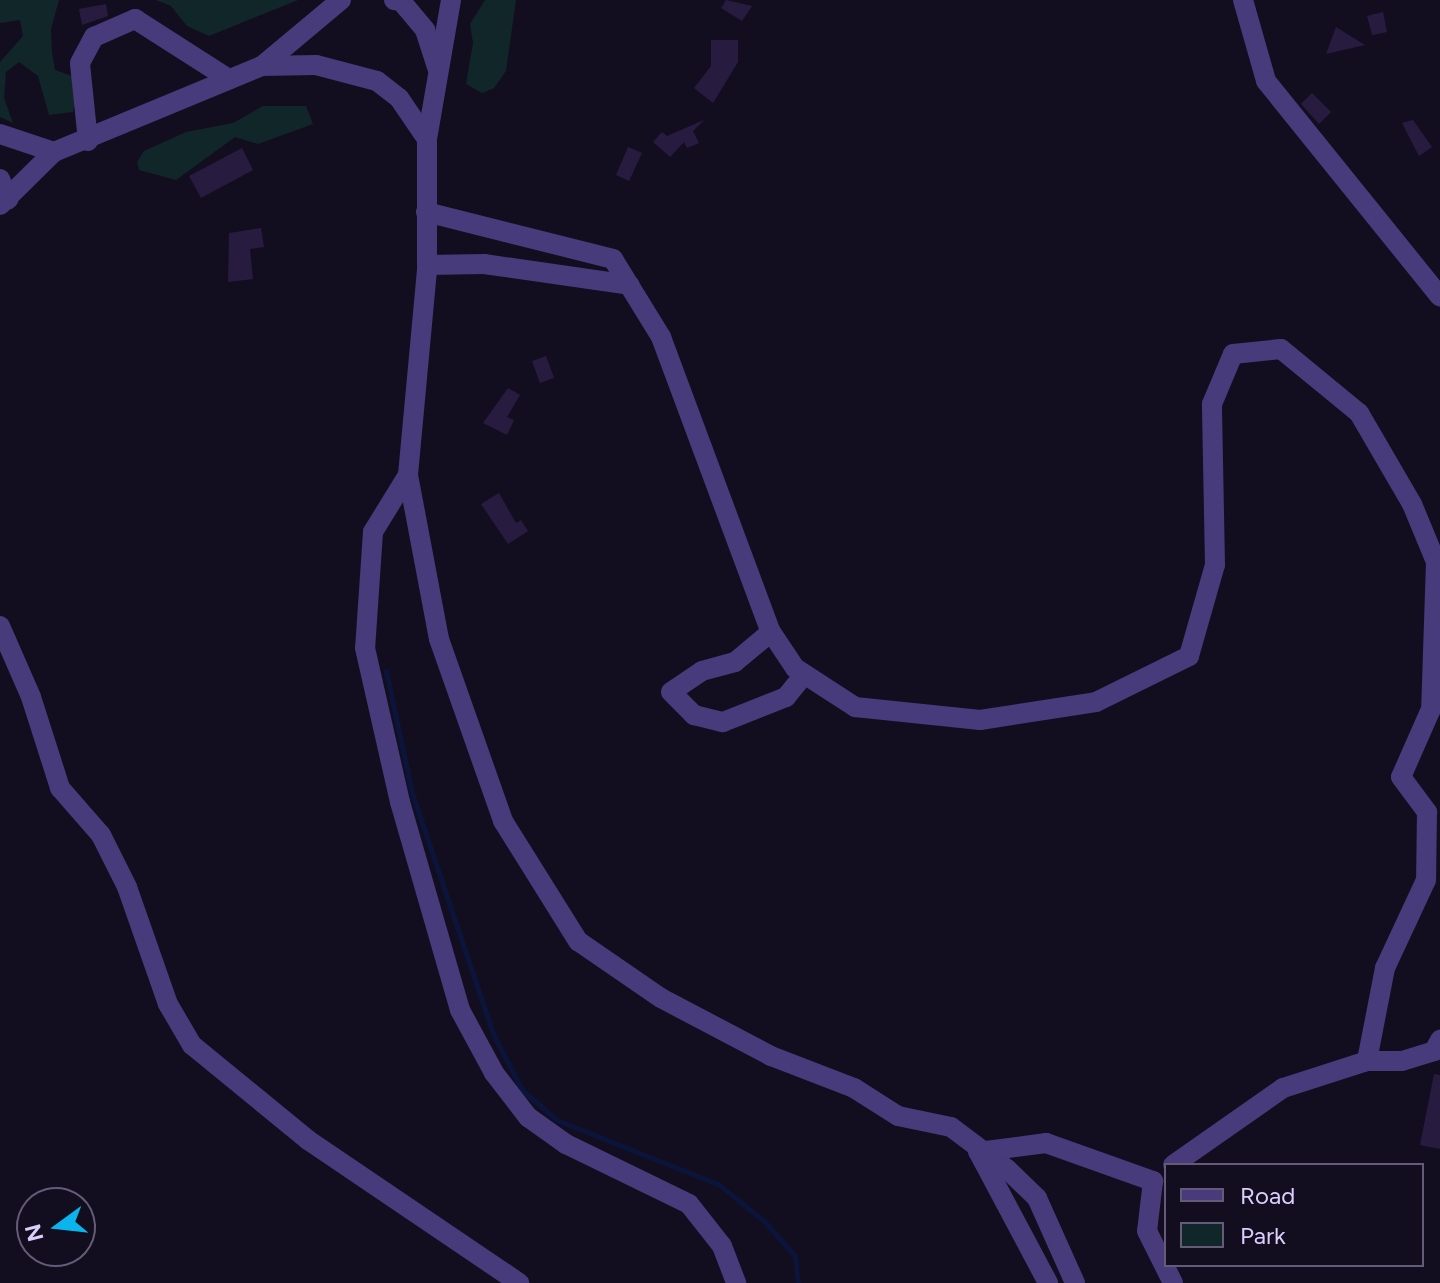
<!DOCTYPE html>
<html>
<head>
<meta charset="utf-8">
<style>
  body { margin:0 }
  #map { position:relative; width:1440px; height:1283px; overflow:hidden; background:#130e1f; font-family:Figtree,sans-serif }
  div>[style] { position:absolute }
  .green>* { inset:0; background:#112629 }
  .stream>* { height:5px; margin:-2.5px; padding:0 2.5px; transform-origin:2.5px; border-radius:2.5px; background:#0b153b }
  .building>* { inset:0; background:#281b40 }
  .minor>* { height:20px; margin:-10px; padding:0 10px; transform-origin:10px; border-radius:10px; background:#473b7c }
  span { translate:-50% -50%; white-space:nowrap; text-align:center; line-height:1.15; -webkit-text-stroke:6px #130e1f; paint-order:stroke }
  .legend { position:absolute; left:1164px; top:1163px; width:260px; height:104px; box-sizing:border-box; background:#130e1f; border:2px solid #635b78; margin:0; padding:10px 14px; list-style:none; font-size:24px; color:#dacefd }
  .legend li { display:flex; align-items:center; gap:16px; height:40px }
  .legend b { width:40px; border:2px solid #635b78 }
  .north { position:absolute; left:16px; top:1187px; width:80px; height:80px; box-sizing:border-box; background:#130e1f; border:2px solid #635b78; border-radius:50%; rotate:255deg; font-size:22px; font-weight:700; line-height:32px; text-align:center; color:#dacefd }
  .north::after { content:''; display:block; margin:auto; width:28px; height:36px; background:#0ab5ed; clip-path:polygon(50% 0,100% 100%,50% 72%,0 100%) }
</style>
</head>
<body>
<div id="map">
  <div class="green">
    <div style="clip-path:polygon(0 0,59px 0,51px 29px,52px 53px,55px 70px,75px 77px,78px 88px,73px 112px,49px 115px,38px 76px,19px 62px,6px 72px,4px 98px,13px 123px,0 117px,0 62px,23px 36px,20px 20px,0 23px)"></div>
    <div style="clip-path:polygon(156px 0,298px 0,209px 36px,187px 26px,171px 6px)"></div>
    <div style="clip-path:polygon(485px 0,516px 0,506px 71px,494px 88px,482px 93px,466px 84px,473px 43px,470px 24px)"></div>
    <div style="clip-path:polygon(263px 106px,306px 106px,313px 124px,258px 144px,235px 137px,176px 180px,139px 170px,137px 162px,144px 151px,186px 132px,233px 123px)"></div>
  </div>
  <div class="stream">
    <div style="left:386px;top:671px;width:125px;rotate:78deg"></div>
    <div style="left:412px;top:793px;width:254px;rotate:71.4deg"></div>
    <div style="left:493px;top:1034px;width:63px;rotate:62.6deg"></div>
    <div style="left:522px;top:1090px;width:46px;rotate:40.6deg"></div>
    <div style="left:557px;top:1120px;width:173px;rotate:21.7deg"></div>
    <div style="left:718px;top:1184px;width:59px;rotate:38.8deg"></div>
    <div style="left:764px;top:1221px;width:47px;rotate:48.5deg"></div>
    <div style="left:795px;top:1256px;width:27px;rotate:84deg"></div>
  </div>
  <div class="building">
    <div style="clip-path:polygon(726px 0,752px 6px,742px 21px,721px 8px)"></div>
    <div style="clip-path:polygon(106px 4px,108px 16px,82px 25px,79px 9px)"></div>
    <div style="clip-path:polygon(1383px 12px,1387px 32px,1372px 35px,1367px 16px)"></div>
    <div style="clip-path:polygon(1336px 27px,1365px 45px,1326px 54px)"></div>
    <div style="clip-path:polygon(711px 40px,738px 40px,738px 62px,713px 103px,694px 88px,711px 66px)"></div>
    <div style="clip-path:polygon(1312px 93px,1331px 112px,1319px 124px,1301px 104px)"></div>
    <div style="clip-path:polygon(704px 120px,693px 131px,699px 143px,687px 148px,684px 142px,670px 157px,653px 142px,662px 132px,667px 136px)"></div>
    <div style="clip-path:polygon(1413px 120px,1432px 147px,1419px 156px,1402px 123px)"></div>
    <div style="clip-path:polygon(628px 147px,642px 153px,629px 181px,616px 175px)"></div>
    <div style="clip-path:polygon(242px 148px,253px 170px,201px 198px,189px 176px)"></div>
    <div style="clip-path:polygon(261px 228px,264px 247px,250px 249px,253px 279px,228px 282px,229px 233px)"></div>
    <div style="clip-path:polygon(546px 356px,554px 378px,540px 383px,532px 361px)"></div>
    <div style="clip-path:polygon(508px 388px,520px 395px,507px 417px,514px 420px,507px 435px,483px 423px)"></div>
    <div style="clip-path:polygon(499px 493px,516px 523px,521px 520px,528px 531px,508px 544px,481px 504px)"></div>
    <div style="clip-path:polygon(1434px 1074px,1440px 1075px,1440px 1149px,1420px 1145px)"></div>
  </div>
  <div class="minor">
    <div style="left:394px;top:0;width:7px;rotate:8deg"></div>
    <div style="left:401px;top:1px;width:38px;rotate:50deg"></div>
    <div style="left:425px;top:30px;width:40px;rotate:72deg"></div>
    <div style="left:451px;top:0;width:141px;rotate:99.8deg"></div>
    <div style="left:427px;top:139px;width:131px;rotate:90deg"></div>
    <div style="left:427px;top:270px;width:206px;rotate:95.3deg"></div>
    <div style="left:408px;top:475px;width:167px;rotate:79.3deg"></div>
    <div style="left:439px;top:639px;width:193px;rotate:70.6deg"></div>
    <div style="left:503px;top:821px;width:142px;rotate:58deg"></div>
    <div style="left:578px;top:941px;width:101px;rotate:34.5deg"></div>
    <div style="left:661px;top:998px;width:124px;rotate:27.8deg"></div>
    <div style="left:771px;top:1056px;width:89px;rotate:21.1deg"></div>
    <div style="left:854px;top:1088px;width:52px;rotate:32.5deg"></div>
    <div style="left:898px;top:1116px;width:54px;rotate:11.7deg"></div>
    <div style="left:951px;top:1127px;width:70px;rotate:36.9deg"></div>
    <div style="left:1007px;top:1169px;width:42px;rotate:44deg"></div>
    <div style="left:1037px;top:1198px;width:93px;rotate:65.9deg"></div>
    <div style="left:1243px;top:0;width:84px;rotate:74.1deg"></div>
    <div style="left:1266px;top:81px;width:277px;rotate:51.1deg"></div>
    <div style="left:262px;top:66px;width:54px;rotate:-1.1deg"></div>
    <div style="left:316px;top:65px;width:63px;rotate:14.7deg"></div>
    <div style="left:377px;top:81px;width:28px;rotate:38deg"></div>
    <div style="left:399px;top:98px;width:50px;rotate:55.7deg"></div>
    <div style="left:0;top:134px;width:57px;rotate:18.4deg"></div>
    <div style="left:88px;top:141px;width:78px;rotate:-95.9deg"></div>
    <div style="left:80px;top:63px;width:30px;rotate:-62deg"></div>
    <div style="left:94px;top:37px;width:45px;rotate:-23.7deg"></div>
    <div style="left:135px;top:19px;width:112px;rotate:32.6deg"></div>
    <div style="left:0;top:179px;width:22px;rotate:68deg"></div>
    <div style="left:0;top:205px;width:76px;rotate:-44.5deg"></div>
    <div style="left:54px;top:152px;width:225px;rotate:-22.5deg"></div>
    <div style="left:262px;top:66px;width:103px;rotate:-39.9deg"></div>
    <div style="left:426px;top:212px;width:193px;rotate:14.1deg"></div>
    <div style="left:613px;top:259px;width:92px;rotate:58.4deg"></div>
    <div style="left:661px;top:337px;width:315px;rotate:69.6deg"></div>
    <div style="left:771px;top:632px;width:43px;rotate:56.3deg"></div>
    <div style="left:795px;top:668px;width:72px;rotate:33deg"></div>
    <div style="left:855px;top:707px;width:126px;rotate:5.9deg"></div>
    <div style="left:980px;top:720px;width:117px;rotate:-8.8deg"></div>
    <div style="left:1096px;top:702px;width:104px;rotate:-26.3deg"></div>
    <div style="left:1189px;top:656px;width:95px;rotate:-74.1deg"></div>
    <div style="left:1215px;top:565px;width:161px;rotate:-91.1deg"></div>
    <div style="left:1212px;top:404px;width:54px;rotate:-67.2deg"></div>
    <div style="left:1233px;top:354px;width:48px;rotate:-5.9deg"></div>
    <div style="left:1281px;top:349px;width:101px;rotate:39.4deg"></div>
    <div style="left:1359px;top:413px;width:105px;rotate:59.8deg"></div>
    <div style="left:1412px;top:504px;width:63px;rotate:67.5deg"></div>
    <div style="left:1436px;top:562px;width:147px;rotate:91.9deg"></div>
    <div style="left:1431px;top:709px;width:74px;rotate:113.8deg"></div>
    <div style="left:1401px;top:777px;width:44px;rotate:53.4deg"></div>
    <div style="left:1427px;top:812px;width:68px;rotate:90.8deg"></div>
    <div style="left:1426px;top:880px;width:97px;rotate:115deg"></div>
    <div style="left:1385px;top:968px;width:95px;rotate:101deg"></div>
    <div style="left:1367px;top:1061px;width:88px;rotate:162.2deg"></div>
    <div style="left:1283px;top:1088px;width:134px;rotate:145deg"></div>
    <div style="left:427px;top:265px;width:57px;rotate:-1deg"></div>
    <div style="left:484px;top:264px;width:147px;rotate:8.2deg"></div>
    <div style="left:408px;top:475px;width:67px;rotate:121.6deg"></div>
    <div style="left:373px;top:532px;width:116px;rotate:93.9deg"></div>
    <div style="left:365px;top:648px;width:158px;rotate:77.2deg"></div>
    <div style="left:400px;top:802px;width:216px;rotate:73.9deg"></div>
    <div style="left:460px;top:1010px;width:72px;rotate:61.6deg"></div>
    <div style="left:494px;top:1073px;width:56px;rotate:52.3deg"></div>
    <div style="left:528px;top:1117px;width:47px;rotate:35.4deg"></div>
    <div style="left:566px;top:1144px;width:137px;rotate:26deg"></div>
    <div style="left:689px;top:1204px;width:53px;rotate:51.8deg"></div>
    <div style="left:722px;top:1246px;width:40px;rotate:69deg"></div>
    <div style="left:0;top:626px;width:77px;rotate:66.4deg"></div>
    <div style="left:31px;top:697px;width:96px;rotate:72.3deg"></div>
    <div style="left:60px;top:788px;width:62px;rotate:48.9deg"></div>
    <div style="left:101px;top:835px;width:58px;rotate:63.4deg"></div>
    <div style="left:127px;top:887px;width:124px;rotate:70.7deg"></div>
    <div style="left:168px;top:1004px;width:48px;rotate:59.7deg"></div>
    <div style="left:192px;top:1045px;width:150px;rotate:39.3deg"></div>
    <div style="left:308px;top:1140px;width:255px;rotate:34.1deg"></div>
    <div style="left:771px;top:632px;width:47px;rotate:140.2deg"></div>
    <div style="left:735px;top:662px;width:34px;rotate:165deg"></div>
    <div style="left:702px;top:671px;width:37px;rotate:146deg"></div>
    <div style="left:671px;top:692px;width:33px;rotate:45deg"></div>
    <div style="left:694px;top:715px;width:30px;rotate:14deg"></div>
    <div style="left:723px;top:722px;width:68px;rotate:-21.6deg"></div>
    <div style="left:786px;top:697px;width:28px;rotate:-51deg"></div>
    <div style="left:1367px;top:1061px;width:35px"></div>
    <div style="left:1402px;top:1061px;width:34px;rotate:-17deg"></div>
    <div style="left:1434px;top:1051px;width:13px;rotate:-61deg"></div>
    <div style="left:978px;top:1152px;width:69px;rotate:-7.5deg"></div>
    <div style="left:1046px;top:1143px;width:114px;rotate:19.6deg"></div>
    <div style="left:1153px;top:1181px;width:50px;rotate:96.8deg"></div>
    <div style="left:1147px;top:1231px;width:58px;rotate:63.4deg"></div>
    <div style="left:980px;top:1155px;width:145px;rotate:62deg"></div>
  </div>
  <ul class="legend">
  <li><b style="height:10px;background:#473b7c"></b>Road</li>
  <li><b style="height:22px;background:#112629"></b>Park</li>
  </ul>
  <div class="north">N</div>
</div>
</body>
</html>
